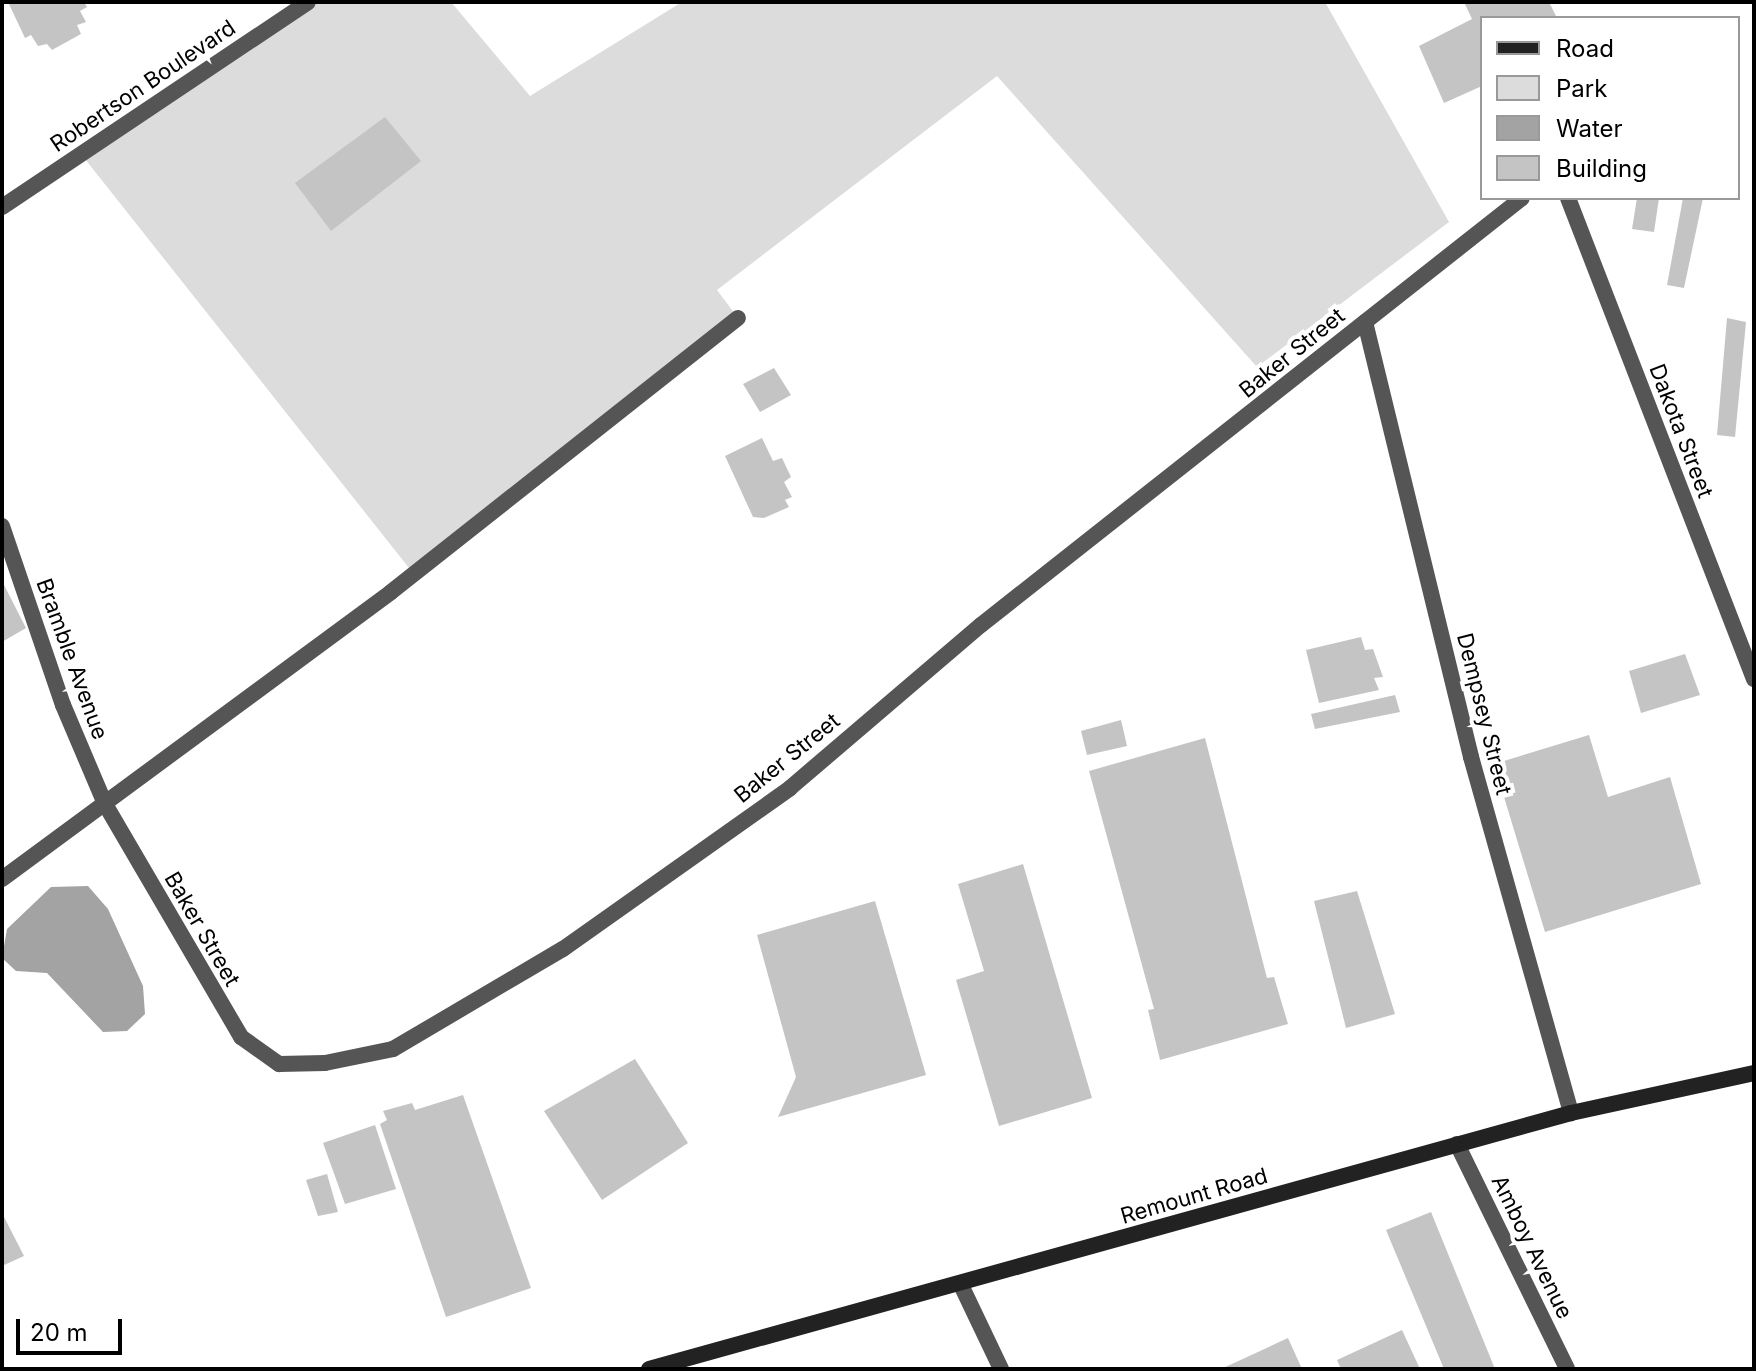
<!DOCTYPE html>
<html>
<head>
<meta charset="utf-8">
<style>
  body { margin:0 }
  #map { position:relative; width:1756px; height:1371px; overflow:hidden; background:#fff; font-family:Inter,sans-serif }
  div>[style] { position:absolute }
  .green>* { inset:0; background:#dcdcdc }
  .water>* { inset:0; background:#a3a3a3 }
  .building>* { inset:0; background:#c4c4c4 }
  .street>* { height:16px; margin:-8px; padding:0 8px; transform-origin:8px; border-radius:8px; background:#555 }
  .secondary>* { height:16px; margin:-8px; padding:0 8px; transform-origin:8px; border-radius:8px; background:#222 }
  span { translate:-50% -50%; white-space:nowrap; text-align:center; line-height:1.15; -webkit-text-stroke:8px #fff; paint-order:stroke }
  .street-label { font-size:22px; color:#000 }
  .frame { position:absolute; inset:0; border:4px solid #000; pointer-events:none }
  .legend { position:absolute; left:1480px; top:16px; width:260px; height:184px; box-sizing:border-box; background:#fff; border:2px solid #999; margin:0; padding:10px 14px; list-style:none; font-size:24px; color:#000 }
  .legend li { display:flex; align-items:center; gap:16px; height:40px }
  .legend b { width:40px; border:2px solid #999 }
  .scale { position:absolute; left:16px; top:1319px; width:106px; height:36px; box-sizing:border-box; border:4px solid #000; border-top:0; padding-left:10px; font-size:24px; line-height:28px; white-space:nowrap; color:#000; -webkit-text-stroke:6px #fff; paint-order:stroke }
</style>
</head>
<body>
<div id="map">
  <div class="green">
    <div style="clip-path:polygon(308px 2px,451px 2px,530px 96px,682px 2px,1325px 2px,1449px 222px,1257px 367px,997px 76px,717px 290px,738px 318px,413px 573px,81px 154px)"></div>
  </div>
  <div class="water">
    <div style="clip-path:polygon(88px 886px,108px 909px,143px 986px,145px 1014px,127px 1031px,103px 1032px,47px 973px,16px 971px,2px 958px,7px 929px,51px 887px)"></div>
  </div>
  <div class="building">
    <div style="clip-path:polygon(8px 2px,84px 2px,87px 7px,80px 11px,86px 22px,77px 25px,81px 34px,52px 50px,47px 44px,38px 46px,31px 35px,25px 38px)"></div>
    <div style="clip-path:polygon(1464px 2px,1549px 2px,1557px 18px,1482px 18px,1482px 86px,1444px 103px,1419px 46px,1472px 19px)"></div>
    <div style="clip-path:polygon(385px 117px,421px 161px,331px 231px,295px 183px)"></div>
    <div style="clip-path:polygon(1637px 198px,1659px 198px,1654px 232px,1632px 229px)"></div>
    <div style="clip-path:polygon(1683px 198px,1703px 198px,1684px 288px,1667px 285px)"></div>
    <div style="clip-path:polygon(1727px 318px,1746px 322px,1735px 437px,1717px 435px)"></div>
    <div style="clip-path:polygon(774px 368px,791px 395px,760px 412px,743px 384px)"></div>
    <div style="clip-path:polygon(762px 438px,773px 461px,782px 458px,791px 477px,784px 482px,792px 497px,785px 500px,789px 507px,764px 518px,753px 517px,725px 456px)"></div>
    <div style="clip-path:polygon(2px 581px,26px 628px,2px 642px)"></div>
    <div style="clip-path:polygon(1361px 637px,1365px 650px,1373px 649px,1383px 677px,1374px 678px,1379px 690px,1319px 703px,1306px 650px)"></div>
    <div style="clip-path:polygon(1685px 654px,1700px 695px,1641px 713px,1629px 671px)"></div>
    <div style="clip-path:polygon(1395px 695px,1400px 712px,1315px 729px,1311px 714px)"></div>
    <div style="clip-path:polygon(1121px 720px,1127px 746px,1087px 755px,1081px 731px)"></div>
    <div style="clip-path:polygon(1589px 735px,1608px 797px,1670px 777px,1701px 884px,1545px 932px,1494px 764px)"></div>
    <div style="clip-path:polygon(1205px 738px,1267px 978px,1274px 977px,1288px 1024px,1160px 1060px,1148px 1010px,1154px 1009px,1089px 771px)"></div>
    <div style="clip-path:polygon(1023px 864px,1092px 1098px,999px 1126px,956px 980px,984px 971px,958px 884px)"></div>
    <div style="clip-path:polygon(1357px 891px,1395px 1014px,1346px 1028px,1314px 901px)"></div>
    <div style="clip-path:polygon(875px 901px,926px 1075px,778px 1117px,796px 1077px,757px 935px)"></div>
    <div style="clip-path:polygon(635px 1059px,688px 1143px,602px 1200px,544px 1111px)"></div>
    <div style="clip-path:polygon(463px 1095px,531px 1288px,446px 1317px,380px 1124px,387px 1120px,383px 1111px,412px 1103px,415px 1110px)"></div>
    <div style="clip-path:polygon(375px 1125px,396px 1189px,345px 1204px,323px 1143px)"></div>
    <div style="clip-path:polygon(327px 1174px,338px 1212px,318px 1216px,306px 1180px)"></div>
    <div style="clip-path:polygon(1431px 1212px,1495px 1369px,1444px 1369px,1386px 1230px)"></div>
    <div style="clip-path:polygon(2px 1213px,24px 1256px,2px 1266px)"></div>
    <div style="clip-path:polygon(1402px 1330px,1420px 1369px,1341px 1369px,1337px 1360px)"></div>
    <div style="clip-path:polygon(1288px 1338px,1302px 1369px,1221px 1369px)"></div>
  </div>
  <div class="street">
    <div style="left:1568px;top:198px;width:516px;rotate:68.86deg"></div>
    <div style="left:2px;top:207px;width:368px;rotate:-33.8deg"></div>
    <div style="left:1365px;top:322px;width:448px;rotate:76.3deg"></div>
    <div style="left:1471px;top:757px;width:370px;rotate:74.3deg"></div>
    <div style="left:2px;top:526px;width:189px;rotate:71.2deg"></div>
    <div style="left:63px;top:705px;width:108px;rotate:67deg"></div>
    <div style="left:105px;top:804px;width:270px;rotate:59.7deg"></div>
    <div style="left:241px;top:1037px;width:47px;rotate:35.4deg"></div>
    <div style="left:279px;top:1064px;width:46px;rotate:-1.2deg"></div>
    <div style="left:325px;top:1063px;width:69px;rotate:-11.6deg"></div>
    <div style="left:393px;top:1049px;width:197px;rotate:-30.5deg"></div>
    <div style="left:563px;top:949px;width:278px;rotate:-35.3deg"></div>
    <div style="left:790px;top:788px;width:251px;rotate:-40.5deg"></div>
    <div style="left:981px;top:625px;width:689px;rotate:-38.28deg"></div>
    <div style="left:2px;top:879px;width:483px;rotate:-36.4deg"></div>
    <div style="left:391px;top:592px;width:442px;rotate:-38.3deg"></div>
    <div style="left:1457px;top:1144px;width:250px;rotate:63.9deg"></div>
    <div style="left:961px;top:1285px;width:93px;rotate:64.5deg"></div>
  </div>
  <div class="secondary">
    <div style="left:649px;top:1369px;width:957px;rotate:-15.52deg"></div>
    <div style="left:1571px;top:1113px;width:187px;rotate:-12.3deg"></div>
  </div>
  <div class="street-label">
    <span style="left:143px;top:86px;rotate:-34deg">Robertson Boulevard</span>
    <span style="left:1292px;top:353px;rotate:-39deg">Baker Street</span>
    <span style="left:1681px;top:431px;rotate:69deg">Dakota Street</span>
    <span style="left:72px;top:659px;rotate:70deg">Bramble Avenue</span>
    <span style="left:1484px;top:714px;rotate:76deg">Dempsey Street</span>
    <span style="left:787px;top:758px;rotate:-39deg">Baker Street</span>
    <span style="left:202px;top:929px;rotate:60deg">Baker Street</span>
    <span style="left:1194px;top:1196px;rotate:-16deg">Remount Road</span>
    <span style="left:1532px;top:1247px;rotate:64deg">Amboy Avenue</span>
  </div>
  <div class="frame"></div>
  <ul class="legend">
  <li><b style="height:10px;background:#222"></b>Road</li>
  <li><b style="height:22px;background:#dcdcdc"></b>Park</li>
  <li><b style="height:22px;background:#a3a3a3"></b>Water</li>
  <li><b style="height:22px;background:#c4c4c4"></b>Building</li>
  </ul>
  <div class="scale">20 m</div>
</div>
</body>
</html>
